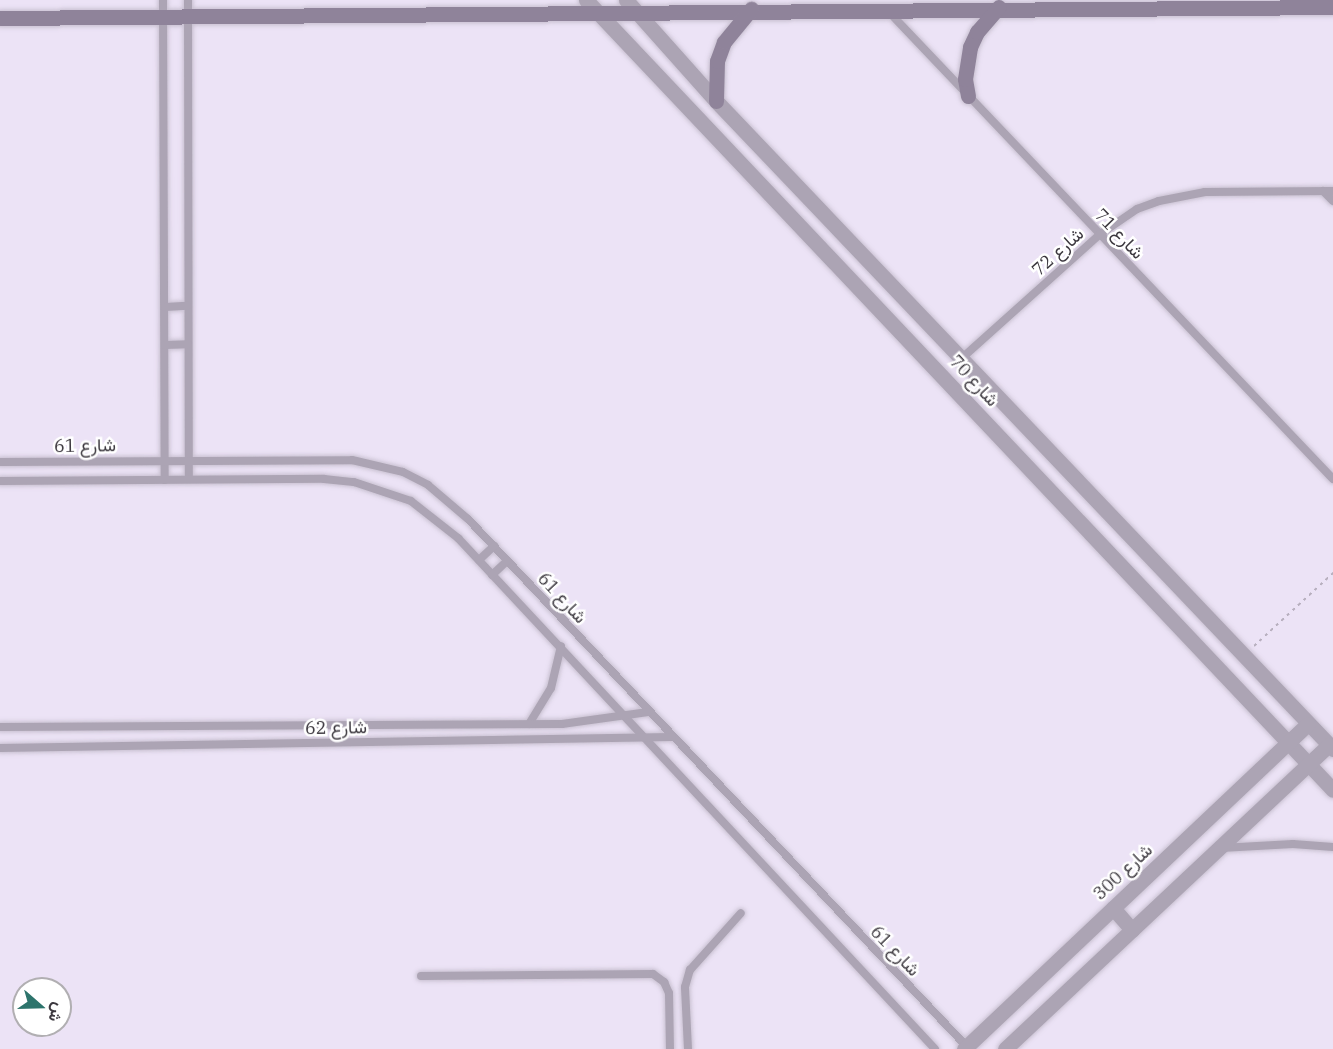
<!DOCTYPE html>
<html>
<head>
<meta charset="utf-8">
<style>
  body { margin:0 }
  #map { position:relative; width:1333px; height:1049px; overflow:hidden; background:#ece3f6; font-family:"IBM Plex Serif",Vazirmatn,serif }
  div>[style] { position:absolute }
  .path>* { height:2px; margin-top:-1px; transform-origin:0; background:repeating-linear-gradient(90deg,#b7afbe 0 3px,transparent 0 7.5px) }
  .roads { filter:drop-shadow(0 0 2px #c9c1d1) drop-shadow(0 0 2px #c9c1d1) }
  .lane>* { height:8px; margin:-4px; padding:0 4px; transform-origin:4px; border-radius:4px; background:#aca4b4 }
  .street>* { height:15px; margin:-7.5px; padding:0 7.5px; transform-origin:7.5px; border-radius:7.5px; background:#aca4b4 }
  .secondary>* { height:15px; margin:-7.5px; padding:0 7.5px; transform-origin:7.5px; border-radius:7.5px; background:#8f839a }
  span { translate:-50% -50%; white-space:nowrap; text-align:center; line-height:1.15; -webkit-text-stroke:5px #fff; paint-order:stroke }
  .street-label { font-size:18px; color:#3c383f }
  .north { position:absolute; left:12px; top:977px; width:60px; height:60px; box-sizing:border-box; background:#fff; border:2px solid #b1afb2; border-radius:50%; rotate:110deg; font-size:16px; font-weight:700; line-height:24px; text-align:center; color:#3c383f }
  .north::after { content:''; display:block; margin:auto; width:21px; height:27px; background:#2d746c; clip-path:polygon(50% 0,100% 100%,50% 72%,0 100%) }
</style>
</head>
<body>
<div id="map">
  <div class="path">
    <div style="left:1254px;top:646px;width:108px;rotate:-42.7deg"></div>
  </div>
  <div class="roads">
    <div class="lane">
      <div style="left:163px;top:0;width:480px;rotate:89.8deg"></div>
      <div style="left:188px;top:0;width:479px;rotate:89.9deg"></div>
      <div style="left:888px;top:11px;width:646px;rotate:46.44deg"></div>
      <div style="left:1323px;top:191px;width:14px;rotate:45deg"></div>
      <div style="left:165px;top:307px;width:22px;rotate:-3deg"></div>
      <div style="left:165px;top:345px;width:23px;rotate:-2deg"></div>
      <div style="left:962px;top:358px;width:184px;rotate:-41.9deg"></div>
      <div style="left:1099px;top:235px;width:46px;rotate:-34.4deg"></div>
      <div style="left:1137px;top:209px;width:23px;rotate:-20deg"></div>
      <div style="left:1159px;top:201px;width:47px;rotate:-11.1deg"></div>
      <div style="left:1205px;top:192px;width:128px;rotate:-0.4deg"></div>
      <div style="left:0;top:462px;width:352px;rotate:-0.3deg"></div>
      <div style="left:352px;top:460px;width:52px;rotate:13.2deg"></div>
      <div style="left:403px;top:472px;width:28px;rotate:27deg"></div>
      <div style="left:428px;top:485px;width:52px;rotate:40.4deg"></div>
      <div style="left:468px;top:519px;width:728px;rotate:46.61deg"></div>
      <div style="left:0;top:481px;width:324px;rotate:-0.4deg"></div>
      <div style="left:324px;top:479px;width:30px;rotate:6deg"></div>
      <div style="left:354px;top:482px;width:60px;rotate:18.4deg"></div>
      <div style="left:411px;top:501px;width:60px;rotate:38.2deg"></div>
      <div style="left:458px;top:538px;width:699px;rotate:46.97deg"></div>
      <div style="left:479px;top:560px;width:21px;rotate:-43deg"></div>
      <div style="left:492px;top:575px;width:21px;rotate:-43deg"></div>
      <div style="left:529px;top:724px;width:42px;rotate:-58.6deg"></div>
      <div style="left:551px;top:688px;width:43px;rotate:-76.6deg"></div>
      <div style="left:0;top:727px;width:562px;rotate:-0.31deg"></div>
      <div style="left:562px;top:724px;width:87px;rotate:-7.9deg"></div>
      <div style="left:0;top:748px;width:672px;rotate:-0.94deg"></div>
      <div style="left:1221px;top:848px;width:72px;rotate:-3.2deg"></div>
      <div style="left:1293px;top:844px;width:40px;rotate:4.3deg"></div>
      <div style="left:421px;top:976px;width:232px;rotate:-0.5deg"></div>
      <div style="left:653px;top:974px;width:14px;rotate:36deg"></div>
      <div style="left:664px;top:982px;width:12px;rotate:66deg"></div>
      <div style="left:669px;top:993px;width:56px;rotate:89deg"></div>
      <div style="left:688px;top:1049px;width:62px;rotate:-92.8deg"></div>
      <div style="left:685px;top:987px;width:18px;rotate:-74deg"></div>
      <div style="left:690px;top:970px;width:76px;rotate:-48.2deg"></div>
    </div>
    <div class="street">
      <div style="left:586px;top:0;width:1087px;rotate:46.6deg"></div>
      <div style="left:626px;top:0;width:135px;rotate:48.3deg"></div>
      <div style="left:716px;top:101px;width:895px;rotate:46.4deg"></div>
      <div style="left:1113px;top:908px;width:29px;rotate:49deg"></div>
      <div style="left:964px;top:1049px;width:473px;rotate:-43.4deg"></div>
      <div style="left:1005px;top:1049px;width:444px;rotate:-43.2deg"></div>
    </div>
    <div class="secondary">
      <div style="left:0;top:18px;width:1333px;rotate:-0.47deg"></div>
      <div style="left:968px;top:96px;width:17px;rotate:-100deg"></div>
      <div style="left:965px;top:79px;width:32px;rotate:-81deg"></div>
      <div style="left:970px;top:47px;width:17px;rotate:-65deg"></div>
      <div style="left:977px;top:32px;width:33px;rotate:-49deg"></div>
      <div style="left:716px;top:101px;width:40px;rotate:-88.6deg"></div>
      <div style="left:717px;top:61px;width:20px;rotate:-70deg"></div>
      <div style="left:724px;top:42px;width:43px;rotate:-50.7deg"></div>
    </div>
  </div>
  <div class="street-label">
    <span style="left:1119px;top:234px;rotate:46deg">شارع 71</span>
    <span style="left:1058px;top:252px;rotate:-42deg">شارع 72</span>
    <span style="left:974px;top:381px;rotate:47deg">شارع 70</span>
    <span style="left:85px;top:446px;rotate:-1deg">شارع 61</span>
    <span style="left:562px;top:598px;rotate:47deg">شارع 61</span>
    <span style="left:336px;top:728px;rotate:-1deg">شارع 62</span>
    <span style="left:1123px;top:872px;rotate:-43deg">شارع 300</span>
    <span style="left:895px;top:951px;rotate:46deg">شارع 61</span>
  </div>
  <div class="north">ش</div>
</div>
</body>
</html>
